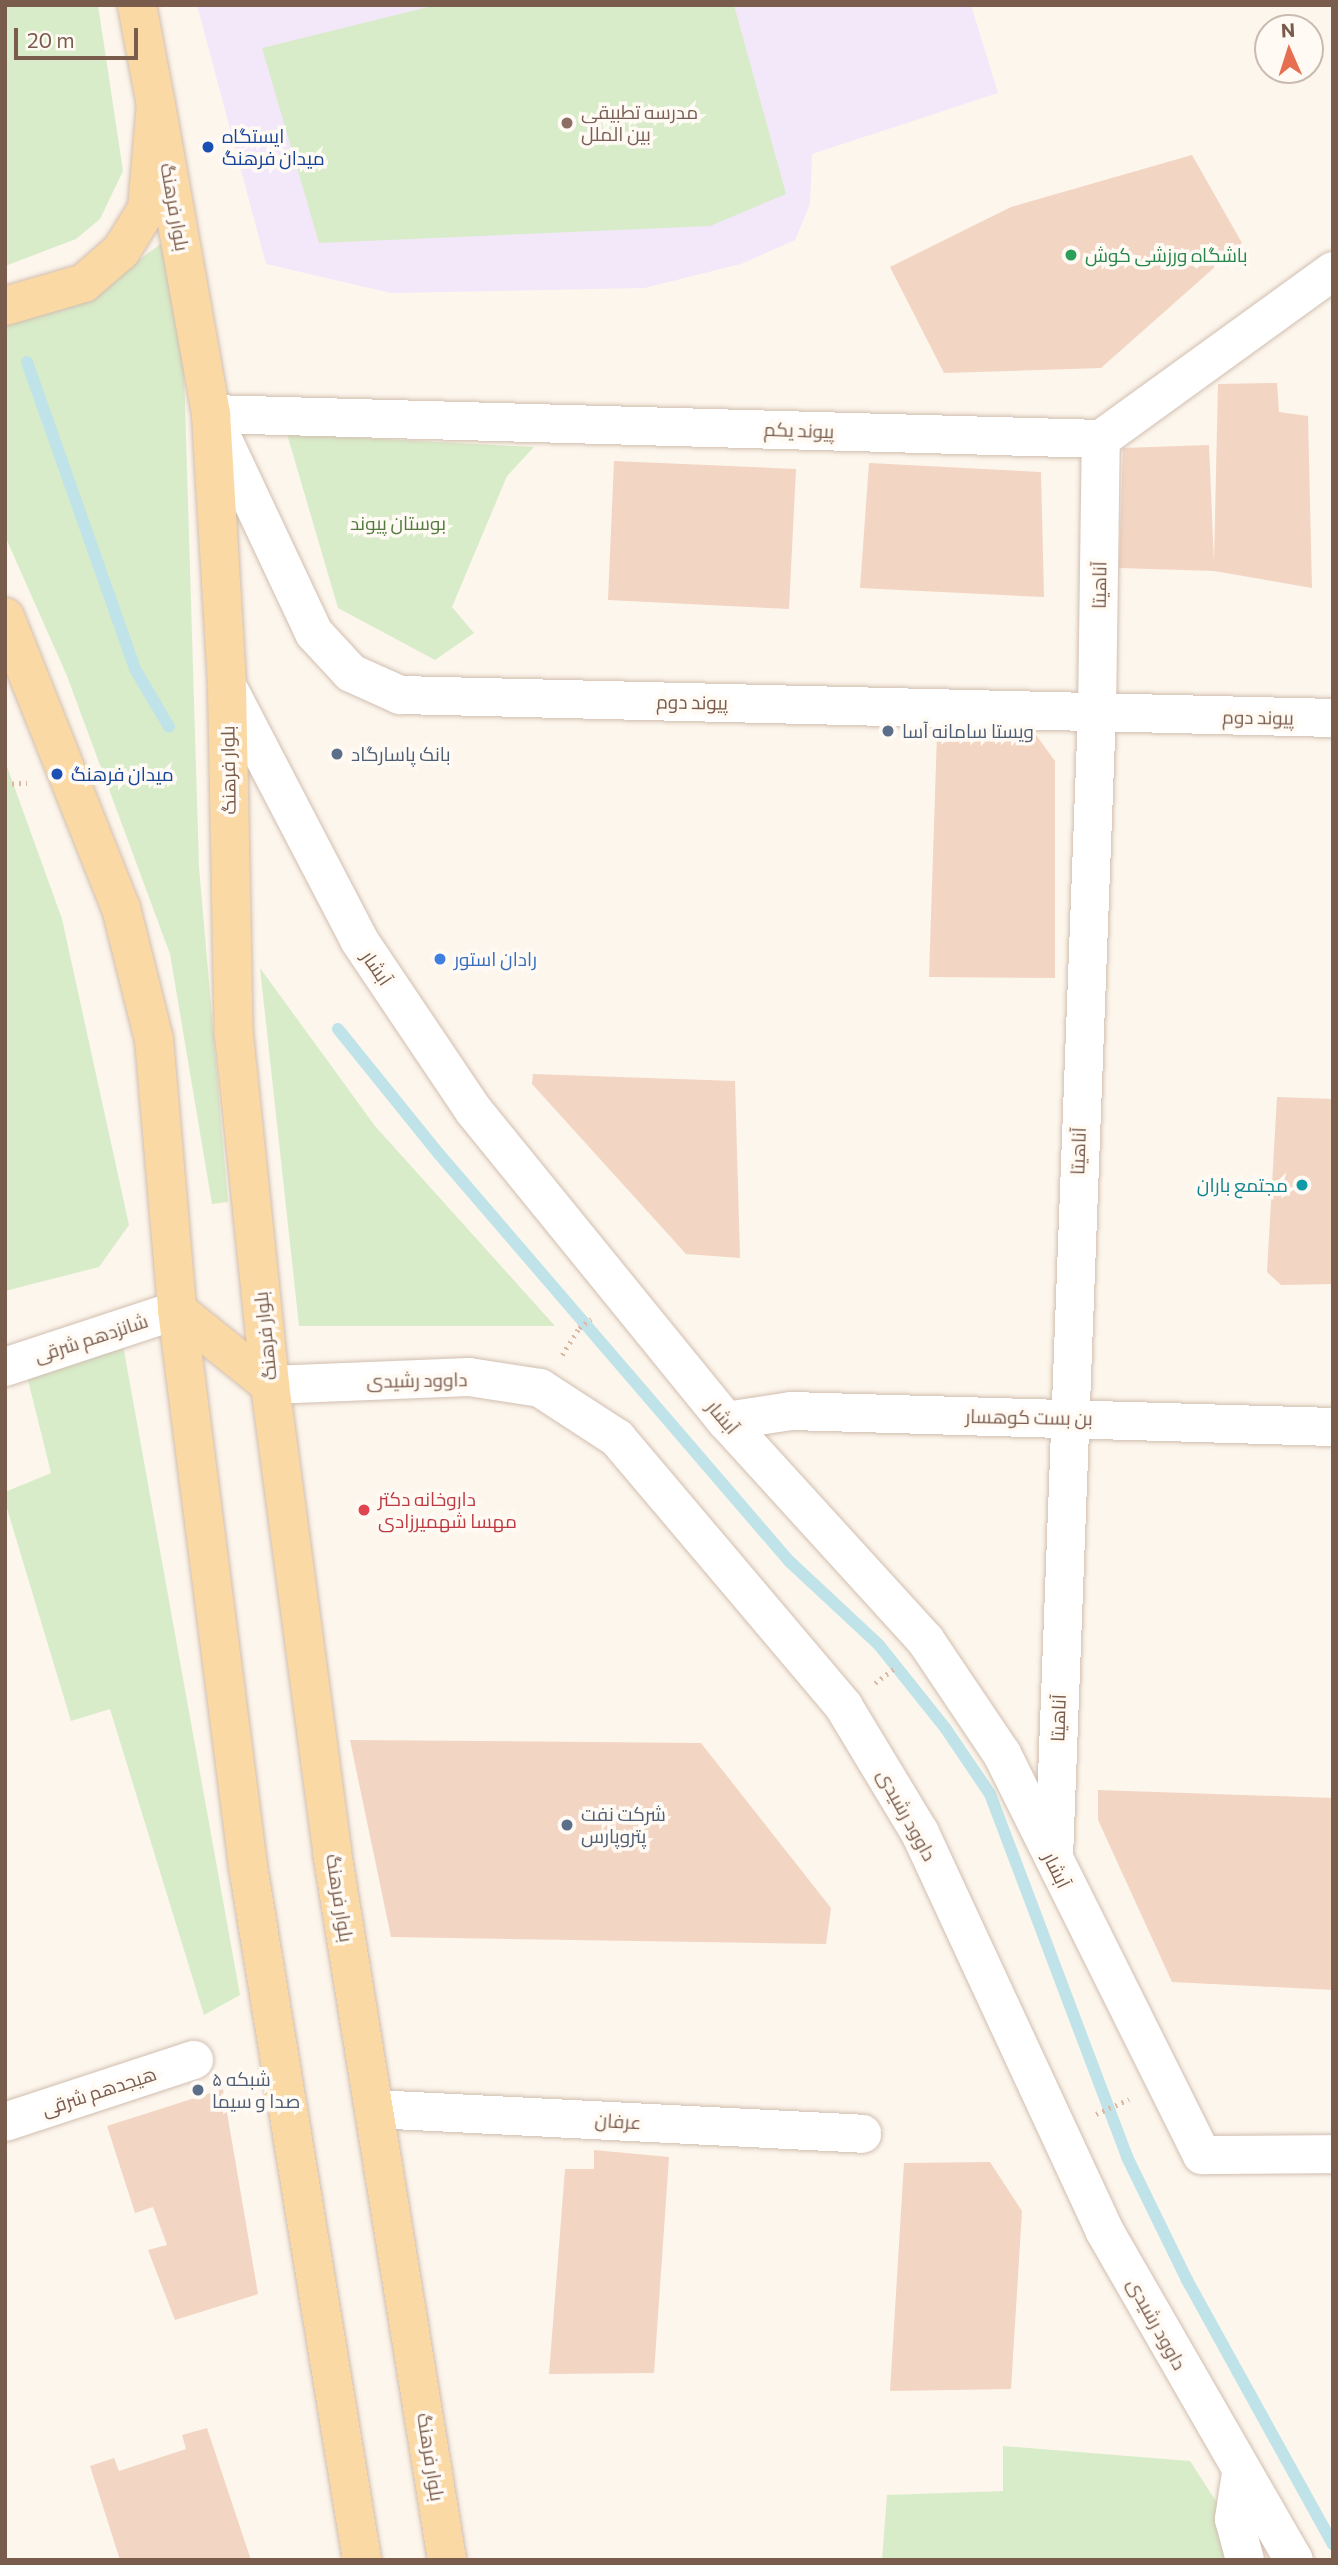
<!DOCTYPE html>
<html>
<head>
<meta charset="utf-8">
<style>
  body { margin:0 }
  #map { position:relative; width:1338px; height:2565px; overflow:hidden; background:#fdf6ec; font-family:Commissioner,Cairo,sans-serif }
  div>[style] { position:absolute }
  .education>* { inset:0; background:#f3e8fa }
  .green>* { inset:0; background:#d8ecc9 }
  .stream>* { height:12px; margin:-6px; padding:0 6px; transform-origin:6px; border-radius:6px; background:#bfe3e8 }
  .building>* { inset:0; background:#f3d5c3 }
  .path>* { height:4.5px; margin-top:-2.25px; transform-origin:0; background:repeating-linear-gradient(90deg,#d9b8a5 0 2px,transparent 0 7px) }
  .roads { filter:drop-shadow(0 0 2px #d1beb0) drop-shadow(0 0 2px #d1beb0) }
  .minor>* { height:38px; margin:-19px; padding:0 19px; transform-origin:19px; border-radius:19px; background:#fff }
  .major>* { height:38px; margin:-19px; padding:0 19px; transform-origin:19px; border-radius:19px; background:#fbd9a5 }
  .dots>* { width:19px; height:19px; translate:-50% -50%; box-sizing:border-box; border:4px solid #fffaf3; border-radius:50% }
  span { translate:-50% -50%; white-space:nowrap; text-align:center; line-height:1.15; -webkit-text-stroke:7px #fffaf3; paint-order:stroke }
  .education-label { font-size:19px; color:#785e54 }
  .left { translate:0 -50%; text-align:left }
  .transit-label { font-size:19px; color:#164399 }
  .street-label { font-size:19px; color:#7a5c4d }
  .leisure-label { font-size:19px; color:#27864d }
  .park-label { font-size:19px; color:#537a41 }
  .service-label { font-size:19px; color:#4e5e75 }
  .shop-label { font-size:19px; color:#366cbe }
  .culture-label { font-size:19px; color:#0d838f }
  .right { translate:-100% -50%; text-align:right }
  .health-label { font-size:19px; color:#be3a42 }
  .frame { position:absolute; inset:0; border:7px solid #7a5c4d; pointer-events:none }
  .north { position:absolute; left:1254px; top:14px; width:70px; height:70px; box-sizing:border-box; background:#fffaf3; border:2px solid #cabbb1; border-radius:50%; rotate:357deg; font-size:19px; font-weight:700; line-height:28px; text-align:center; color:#7a5c4d }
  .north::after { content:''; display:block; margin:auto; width:24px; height:32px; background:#e76f51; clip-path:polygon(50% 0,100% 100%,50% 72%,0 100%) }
  .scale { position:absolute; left:14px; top:28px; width:124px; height:32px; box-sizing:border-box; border:4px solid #7a5c4d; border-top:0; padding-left:9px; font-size:21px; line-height:24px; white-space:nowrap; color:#7a5c4d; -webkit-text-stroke:5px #fffaf3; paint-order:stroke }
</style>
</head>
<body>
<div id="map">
  <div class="education">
    <div style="clip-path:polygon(197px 5px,971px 5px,998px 93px,812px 154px,810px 204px,795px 240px,741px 264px,645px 288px,391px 293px,266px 264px)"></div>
  </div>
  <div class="green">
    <div style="clip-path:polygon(5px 5px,98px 5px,123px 171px,100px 219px,76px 239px,5px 266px)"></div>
    <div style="clip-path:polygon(436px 5px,734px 5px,786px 194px,710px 226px,319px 243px,262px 48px)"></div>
    <div style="clip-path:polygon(166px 240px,184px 369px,199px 867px,228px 1202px,212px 1204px,170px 954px,67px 676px,5px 536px,5px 325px,95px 292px)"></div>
    <div style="clip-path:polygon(287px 434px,534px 447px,507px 476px,452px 607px,474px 633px,435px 660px,338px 608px)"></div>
    <div style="clip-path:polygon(5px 761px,62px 919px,129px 1225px,99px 1267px,5px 1291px)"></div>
    <div style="clip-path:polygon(260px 968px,375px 1126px,555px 1326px,299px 1326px)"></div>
    <div style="clip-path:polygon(121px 1334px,240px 1995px,204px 2015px,110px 1709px,71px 1721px,5px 1502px,5px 1492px,51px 1473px,26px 1372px)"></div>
    <div style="clip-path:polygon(1003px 2446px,1190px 2461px,1254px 2560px,882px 2560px,887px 2495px,1003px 2491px)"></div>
  </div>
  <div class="stream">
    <div style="left:27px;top:362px;width:325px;rotate:70.6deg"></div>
    <div style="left:135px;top:669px;width:67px;rotate:59.6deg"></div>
    <div style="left:338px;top:1029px;width:161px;rotate:51.1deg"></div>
    <div style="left:439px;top:1154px;width:537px;rotate:49.31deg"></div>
    <div style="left:789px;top:1561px;width:123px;rotate:43deg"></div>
    <div style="left:879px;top:1645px;width:107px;rotate:51.4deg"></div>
    <div style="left:946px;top:1729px;width:78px;rotate:55.9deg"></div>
    <div style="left:990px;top:1794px;width:388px;rotate:69.3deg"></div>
    <div style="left:1127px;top:2157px;width:137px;rotate:64deg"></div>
    <div style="left:1187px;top:2280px;width:302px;rotate:61.1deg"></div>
  </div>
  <div class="building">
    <div style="clip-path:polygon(1192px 155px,1242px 243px,1101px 368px,944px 373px,890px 267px,1011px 207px)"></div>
    <div style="clip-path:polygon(1277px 383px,1279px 412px,1308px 416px,1312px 588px,1214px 571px,1119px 568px,1123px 448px,1209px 445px,1214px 562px,1218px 384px)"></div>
    <div style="clip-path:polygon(614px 461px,796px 469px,789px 609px,608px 600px)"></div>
    <div style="clip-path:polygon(869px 463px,1041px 472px,1044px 597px,860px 588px)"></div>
    <div style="clip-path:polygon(937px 734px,1036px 735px,1055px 761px,1055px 978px,929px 977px)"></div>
    <div style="clip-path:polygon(533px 1074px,735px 1081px,740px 1258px,686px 1254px,532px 1084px)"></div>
    <div style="clip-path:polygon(1277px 1097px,1333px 1099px,1333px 1284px,1281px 1285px,1267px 1272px)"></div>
    <div style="clip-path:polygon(350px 1740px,701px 1743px,831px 1908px,826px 1944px,391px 1937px)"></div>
    <div style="clip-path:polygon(1098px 1790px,1333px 1798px,1333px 1990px,1172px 1982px,1098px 1820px)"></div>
    <div style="clip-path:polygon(223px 2089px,258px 2294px,175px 2320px,148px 2250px,167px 2245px,153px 2207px,135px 2213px,107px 2126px)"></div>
    <div style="clip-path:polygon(594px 2150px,669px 2157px,654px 2373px,549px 2374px,565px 2169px,594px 2169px)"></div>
    <div style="clip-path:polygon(990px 2162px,1022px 2211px,1011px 2389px,890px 2391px,904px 2163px)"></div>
    <div style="clip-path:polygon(207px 2428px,251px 2560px,120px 2560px,90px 2466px,114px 2458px,119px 2471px,186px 2449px,182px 2435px)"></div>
  </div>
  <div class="path">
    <div style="left:5px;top:784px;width:22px;rotate:-3deg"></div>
    <div style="left:562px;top:1355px;width:32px;rotate:-58deg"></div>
    <div style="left:579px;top:1328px;width:15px;rotate:-37deg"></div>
    <div style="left:875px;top:1683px;width:26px;rotate:-37deg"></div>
    <div style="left:1096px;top:2114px;width:36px;rotate:-24deg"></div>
  </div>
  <div class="roads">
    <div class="minor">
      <div style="left:1333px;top:271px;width:286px;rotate:144.1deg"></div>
      <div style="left:1101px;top:439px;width:890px;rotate:-178.39deg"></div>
      <div style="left:211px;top:414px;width:242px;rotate:64.8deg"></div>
      <div style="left:314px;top:633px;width:54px;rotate:47.2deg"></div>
      <div style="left:351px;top:673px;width:54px;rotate:24.2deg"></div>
      <div style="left:400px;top:695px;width:933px;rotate:1.41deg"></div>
      <div style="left:227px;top:686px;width:286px;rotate:62.5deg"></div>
      <div style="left:359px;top:940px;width:206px;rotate:56.1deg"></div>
      <div style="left:474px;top:1111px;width:400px;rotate:50.9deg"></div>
      <div style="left:726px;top:1421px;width:297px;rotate:47.7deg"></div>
      <div style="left:926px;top:1641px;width:136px;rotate:56.1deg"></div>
      <div style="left:1002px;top:1754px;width:448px;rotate:63.5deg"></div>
      <div style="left:1202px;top:2155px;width:131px;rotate:-0.4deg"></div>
      <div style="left:5px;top:1367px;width:181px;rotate:-18.3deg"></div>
      <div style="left:270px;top:1385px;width:199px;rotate:-2.3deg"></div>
      <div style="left:469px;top:1377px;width:72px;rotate:8.8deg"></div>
      <div style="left:540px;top:1388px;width:92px;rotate:33deg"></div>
      <div style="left:617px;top:1438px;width:352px;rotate:49.8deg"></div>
      <div style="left:844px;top:1707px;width:147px;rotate:58.9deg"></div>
      <div style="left:920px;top:1833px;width:438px;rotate:65.1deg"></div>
      <div style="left:1104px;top:2230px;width:381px;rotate:60.1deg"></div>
      <div style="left:726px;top:1421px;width:66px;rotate:-8.7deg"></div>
      <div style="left:791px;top:1411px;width:542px;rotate:1.69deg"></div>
      <div style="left:1054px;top:1857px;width:1145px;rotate:-87.85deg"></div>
      <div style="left:1097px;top:713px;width:274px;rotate:-89.2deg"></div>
      <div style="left:374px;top:2109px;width:489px;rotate:2.9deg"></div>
      <div style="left:5px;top:2122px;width:199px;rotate:-18.2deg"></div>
      <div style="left:1241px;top:2473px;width:47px;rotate:98.7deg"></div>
      <div style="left:1234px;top:2519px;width:42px;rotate:75deg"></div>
    </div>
    <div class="major">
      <div style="left:156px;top:105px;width:314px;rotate:79.9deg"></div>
      <div style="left:211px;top:414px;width:272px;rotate:86.6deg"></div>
      <div style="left:227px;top:686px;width:349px;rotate:88.9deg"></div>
      <div style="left:234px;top:1035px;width:352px;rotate:84.1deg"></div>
      <div style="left:270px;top:1385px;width:471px;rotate:82.4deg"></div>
      <div style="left:332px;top:1852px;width:717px;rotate:80.77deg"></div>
      <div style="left:5px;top:306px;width:82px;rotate:-16.2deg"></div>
      <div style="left:84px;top:283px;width:49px;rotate:-40.9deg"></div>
      <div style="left:121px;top:251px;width:49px;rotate:-58.2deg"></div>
      <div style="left:147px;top:209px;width:104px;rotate:-85.1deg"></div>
      <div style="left:156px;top:105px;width:102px;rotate:-100.8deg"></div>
      <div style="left:5px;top:617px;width:313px;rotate:68.3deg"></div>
      <div style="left:121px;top:908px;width:135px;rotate:75.9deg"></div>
      <div style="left:154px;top:1039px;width:272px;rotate:85.1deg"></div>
      <div style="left:177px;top:1310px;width:561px;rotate:82.72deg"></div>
      <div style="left:248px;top:1866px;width:703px;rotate:80.67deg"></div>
      <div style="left:177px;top:1310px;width:119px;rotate:38.9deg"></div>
    </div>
  </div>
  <div class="dots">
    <div style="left:567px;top:123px;background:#8d6e63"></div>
    <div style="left:208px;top:147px;background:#1a4fb4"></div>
    <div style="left:1071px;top:255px;background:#2e9e5b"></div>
    <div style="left:888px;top:731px;background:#5c6f8a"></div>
    <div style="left:337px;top:754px;background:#5c6f8a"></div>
    <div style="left:57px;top:774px;background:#1a4fb4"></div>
    <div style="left:440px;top:959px;background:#3f7fe0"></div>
    <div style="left:1302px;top:1185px;background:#0f9aa8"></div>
    <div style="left:364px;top:1510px;background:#e0444e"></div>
    <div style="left:567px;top:1825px;background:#5c6f8a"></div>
    <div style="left:198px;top:2090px;background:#5c6f8a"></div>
  </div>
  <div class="education-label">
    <span class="left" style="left:581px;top:123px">مدرسه تطبیقی<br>بین الملل</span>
  </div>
  <div class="transit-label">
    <span class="left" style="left:222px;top:147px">ایستگاه<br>میدان فرهنگ</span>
    <span class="left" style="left:71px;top:774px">میدان فرهنگ</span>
  </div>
  <div class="street-label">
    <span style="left:175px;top:207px;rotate:80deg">بلوار فرهنگ</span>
    <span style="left:799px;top:430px;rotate:2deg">پیوند یکم</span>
    <span style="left:1099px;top:585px;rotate:-89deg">آناهیتا</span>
    <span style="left:692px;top:702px;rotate:1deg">پیوند دوم</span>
    <span style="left:1258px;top:717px;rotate:1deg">پیوند دوم</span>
    <span style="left:228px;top:770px;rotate:-91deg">بلوار فرهنگ</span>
    <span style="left:377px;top:968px;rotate:56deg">آبشار</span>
    <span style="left:1078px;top:1151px;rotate:-88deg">آناهیتا</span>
    <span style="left:265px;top:1336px;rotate:-96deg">بلوار فرهنگ</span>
    <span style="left:91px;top:1338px;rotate:-18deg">شانزدهم شرقی</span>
    <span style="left:417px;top:1380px;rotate:-1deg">داوود رشیدی</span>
    <span style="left:723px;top:1417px;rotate:50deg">آبشار</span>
    <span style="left:1029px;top:1417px;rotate:1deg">بن بست کوهسار</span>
    <span style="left:1058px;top:1718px;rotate:-88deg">آناهیتا</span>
    <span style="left:907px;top:1815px;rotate:61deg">داوود رشیدی</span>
    <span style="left:1057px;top:1870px;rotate:64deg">آبشار</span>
    <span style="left:340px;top:1898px;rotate:81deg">بلوار فرهنگ</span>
    <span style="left:99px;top:2091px;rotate:-18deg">هیجدهم شرقی</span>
    <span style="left:618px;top:2121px;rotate:3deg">عرفان</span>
    <span style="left:1157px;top:2324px;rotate:61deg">داوود رشیدی</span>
    <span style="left:431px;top:2457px;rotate:81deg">بلوار فرهنگ</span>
  </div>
  <div class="leisure-label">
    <span class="left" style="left:1085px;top:255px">باشگاه ورزشی کوش</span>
  </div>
  <div class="park-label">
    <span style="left:398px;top:523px">بوستان پیوند</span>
  </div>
  <div class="service-label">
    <span class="left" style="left:902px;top:731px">ویستا سامانه آسا</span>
    <span class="left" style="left:351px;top:754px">بانک پاسارگاد</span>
    <span class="left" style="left:581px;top:1825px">شرکت نفت<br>پتروپارس</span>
    <span class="left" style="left:212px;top:2090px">شبکه ۵<br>صدا و سیما</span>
  </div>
  <div class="shop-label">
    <span class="left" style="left:454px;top:959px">رادان استور</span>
  </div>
  <div class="culture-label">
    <span class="right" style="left:1288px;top:1185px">مجتمع باران</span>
  </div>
  <div class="health-label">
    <span class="left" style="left:378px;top:1510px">داروخانه دکتر<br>مهسا شهمیرزادی</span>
  </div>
  <div class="frame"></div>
  <div class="north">N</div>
  <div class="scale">20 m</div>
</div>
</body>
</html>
